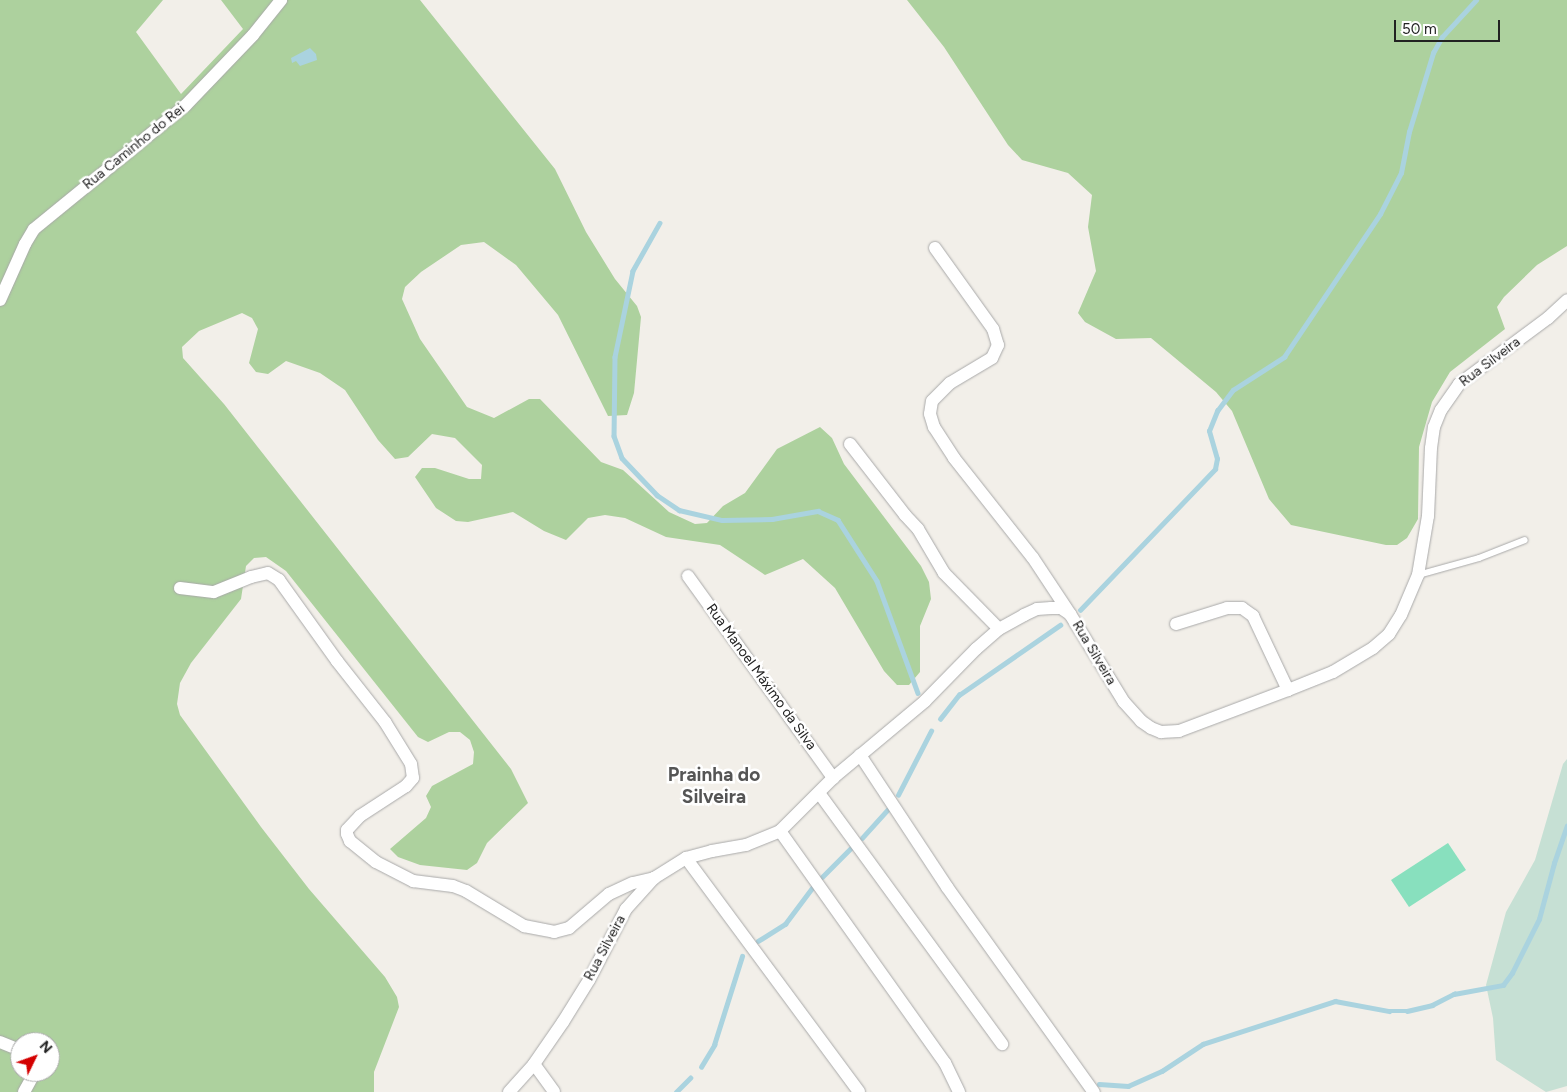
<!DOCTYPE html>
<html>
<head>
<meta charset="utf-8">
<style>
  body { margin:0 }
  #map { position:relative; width:1567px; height:1092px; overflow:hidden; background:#f2efe9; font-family:Figtree,sans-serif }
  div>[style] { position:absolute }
  .forest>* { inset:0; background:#add19e }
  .wetland>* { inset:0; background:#c6e0d4 }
  .pitch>* { inset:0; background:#88e0be }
  .water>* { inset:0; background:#aad3df }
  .stream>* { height:4.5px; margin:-2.25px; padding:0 2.25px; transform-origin:2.25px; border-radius:2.25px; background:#aad3df }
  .roads { filter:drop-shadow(0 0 1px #a9a9a9) drop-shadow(0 0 1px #a9a9a9) }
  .lane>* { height:6px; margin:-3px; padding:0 3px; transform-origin:3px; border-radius:3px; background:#fff }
  .street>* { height:12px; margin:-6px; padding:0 6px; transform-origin:6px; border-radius:6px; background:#fff }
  span { translate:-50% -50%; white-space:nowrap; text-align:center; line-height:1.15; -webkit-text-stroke:5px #fff; paint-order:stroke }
  .street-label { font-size:14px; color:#222 }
  .district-label { font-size:19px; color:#555; font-weight:700 }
  .north { position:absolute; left:10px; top:1032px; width:50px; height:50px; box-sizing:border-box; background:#fff; border:1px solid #a7a7a7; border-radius:50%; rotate:48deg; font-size:14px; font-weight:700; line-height:20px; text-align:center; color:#222 }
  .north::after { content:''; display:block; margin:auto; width:18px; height:22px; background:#d40000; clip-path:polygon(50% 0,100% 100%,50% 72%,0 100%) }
  .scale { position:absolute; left:1394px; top:20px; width:106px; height:22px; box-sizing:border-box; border:2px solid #222; border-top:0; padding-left:6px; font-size:15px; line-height:18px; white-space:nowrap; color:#222; -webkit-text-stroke:4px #fff; paint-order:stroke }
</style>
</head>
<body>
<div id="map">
  <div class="forest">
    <div style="clip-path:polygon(evenodd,0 0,163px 0,136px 32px,181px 94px,243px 29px,221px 0,420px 0,555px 169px,586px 232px,615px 279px,637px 306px,641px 317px,634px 393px,627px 415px,608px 416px,558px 315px,516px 265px,484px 242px,461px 245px,421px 272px,405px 287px,402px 299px,420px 339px,467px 407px,494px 418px,529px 399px,540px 399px,601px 462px,623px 470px,669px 512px,695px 524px,707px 523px,723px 506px,745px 493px,777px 449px,820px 427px,832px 438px,844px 464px,921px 566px,929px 582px,931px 599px,920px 626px,920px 672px,909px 685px,897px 685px,884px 671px,835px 588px,803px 559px,765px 575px,720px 545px,666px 537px,625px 518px,605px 515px,588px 518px,566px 540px,544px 531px,513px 512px,468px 522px,456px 521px,436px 508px,415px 477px,422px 468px,435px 468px,469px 479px,481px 479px,482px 465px,455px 438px,432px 434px,408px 457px,395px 459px,378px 440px,345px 390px,320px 373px,286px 361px,268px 374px,256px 372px,249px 363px,258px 329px,252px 318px,242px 313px,199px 331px,182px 347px,183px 358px,224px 404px,511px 769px,528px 803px,487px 843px,477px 863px,467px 870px,420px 865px,398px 857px,390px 849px,426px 818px,431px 807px,426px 796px,432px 786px,473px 764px,474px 752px,470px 740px,460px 732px,449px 732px,428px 742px,418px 737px,286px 571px,266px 557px,254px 558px,246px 566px,241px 599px,191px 663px,180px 683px,177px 704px,180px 715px,261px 827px,309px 889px,385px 977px,397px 997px,399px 1007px,374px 1072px,374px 1092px,0 1092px,0 0,20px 1042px,50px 1042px,50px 1072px,20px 1072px,20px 1042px)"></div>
    <div style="clip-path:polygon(907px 0,1567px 0,1567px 246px,1537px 265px,1504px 297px,1497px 307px,1505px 329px,1450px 372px,1432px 402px,1419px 447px,1418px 519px,1407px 538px,1397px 545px,1386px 545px,1291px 525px,1269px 499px,1232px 411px,1216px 392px,1151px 338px,1116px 339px,1085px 322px,1078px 313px,1096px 271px,1088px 227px,1092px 195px,1068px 173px,1022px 160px,1008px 145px,944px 47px)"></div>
  </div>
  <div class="wetland">
    <div style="clip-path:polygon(1567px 759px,1567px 1086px,1546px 1092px,1496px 1060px,1493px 1018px,1486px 985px,1506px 912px,1535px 860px,1563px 764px)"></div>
  </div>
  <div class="pitch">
    <div style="clip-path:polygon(1448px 843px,1466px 870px,1409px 907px,1391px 880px)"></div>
  </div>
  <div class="water">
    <div style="clip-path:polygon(310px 48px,316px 54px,317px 60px,300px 66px,296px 61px,292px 63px,291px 58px)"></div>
  </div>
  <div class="stream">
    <div style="left:660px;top:223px;width:55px;rotate:119.4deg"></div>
    <div style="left:633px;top:271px;width:88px;rotate:101.8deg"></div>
    <div style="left:615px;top:357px;width:79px;rotate:90.7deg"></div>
    <div style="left:614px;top:436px;width:23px;rotate:70deg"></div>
    <div style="left:622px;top:458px;width:51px;rotate:46.6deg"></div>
    <div style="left:657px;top:495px;width:27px;rotate:34deg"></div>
    <div style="left:679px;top:510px;width:44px;rotate:13.1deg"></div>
    <div style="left:722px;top:520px;width:50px;rotate:-1.1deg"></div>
    <div style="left:772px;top:519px;width:47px;rotate:-9.9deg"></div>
    <div style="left:818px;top:511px;width:22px;rotate:24deg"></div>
    <div style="left:838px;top:520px;width:72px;rotate:57.4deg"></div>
    <div style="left:877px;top:581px;width:119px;rotate:69.9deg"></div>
    <div style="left:1080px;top:610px;width:195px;rotate:-46.2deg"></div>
    <div style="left:1215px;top:469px;width:10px;rotate:-79deg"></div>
    <div style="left:1217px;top:459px;width:29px;rotate:-106deg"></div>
    <div style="left:1209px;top:431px;width:22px;rotate:-68deg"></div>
    <div style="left:1217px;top:411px;width:26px;rotate:-53deg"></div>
    <div style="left:1233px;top:390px;width:61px;rotate:-32.9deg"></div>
    <div style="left:1284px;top:357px;width:172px;rotate:-56.1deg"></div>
    <div style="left:1380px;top:214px;width:46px;rotate:-62.9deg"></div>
    <div style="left:1401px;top:173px;width:42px;rotate:-79deg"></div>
    <div style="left:1409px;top:132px;width:83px;rotate:-73.1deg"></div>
    <div style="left:1433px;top:53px;width:18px;rotate:-61deg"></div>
    <div style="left:1442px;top:37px;width:50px;rotate:-47.4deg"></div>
    <div style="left:940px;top:719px;width:31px;rotate:-52deg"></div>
    <div style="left:959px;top:695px;width:123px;rotate:-34.7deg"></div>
    <div style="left:898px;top:795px;width:72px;rotate:-62.7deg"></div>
    <div style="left:862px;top:838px;width:38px;rotate:-48deg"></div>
    <div style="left:822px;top:877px;width:41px;rotate:-45deg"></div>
    <div style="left:758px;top:941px;width:32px;rotate:-32deg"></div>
    <div style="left:785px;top:924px;width:45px;rotate:-53.1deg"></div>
    <div style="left:701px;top:1067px;width:26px;rotate:-59deg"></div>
    <div style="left:714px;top:1045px;width:93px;rotate:-72.5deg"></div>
    <div style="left:1099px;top:1084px;width:29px;rotate:4deg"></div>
    <div style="left:1128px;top:1086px;width:37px;rotate:-24deg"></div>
    <div style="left:1162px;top:1071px;width:49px;rotate:-33.4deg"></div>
    <div style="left:1203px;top:1044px;width:139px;rotate:-18deg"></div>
    <div style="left:1335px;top:1001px;width:55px;rotate:10.5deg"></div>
    <div style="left:1389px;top:1011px;width:18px"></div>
    <div style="left:1407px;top:1011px;width:26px;rotate:-13deg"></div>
    <div style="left:1432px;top:1005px;width:25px;rotate:-27deg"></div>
    <div style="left:1454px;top:994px;width:50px;rotate:-10.4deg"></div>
    <div style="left:1503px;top:985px;width:15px;rotate:-53deg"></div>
    <div style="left:1512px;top:973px;width:60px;rotate:-63.4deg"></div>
    <div style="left:1539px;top:919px;width:58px;rotate:-75deg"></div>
    <div style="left:1554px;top:863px;width:39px;rotate:-71deg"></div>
    <div style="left:676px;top:1092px;width:20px;rotate:-45deg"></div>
  </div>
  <div class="roads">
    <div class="lane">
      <div style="left:1418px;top:575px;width:63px;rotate:-15.6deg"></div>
      <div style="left:1479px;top:558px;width:49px;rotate:-21.4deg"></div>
    </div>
    <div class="street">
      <div style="left:935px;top:248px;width:100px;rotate:54.4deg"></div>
      <div style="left:993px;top:329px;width:17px;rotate:73deg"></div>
      <div style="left:998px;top:345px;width:14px;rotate:115deg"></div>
      <div style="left:992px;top:358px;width:49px;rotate:149.2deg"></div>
      <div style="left:950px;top:383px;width:25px;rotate:135deg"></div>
      <div style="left:932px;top:401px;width:13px;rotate:99deg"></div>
      <div style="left:930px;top:414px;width:14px;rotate:73deg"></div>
      <div style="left:934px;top:427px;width:37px;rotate:57deg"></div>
      <div style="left:954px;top:458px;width:127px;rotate:51.7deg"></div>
      <div style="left:1033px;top:558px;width:67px;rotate:56.5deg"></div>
      <div style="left:0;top:300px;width:61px;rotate:-65.9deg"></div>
      <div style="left:25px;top:244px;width:17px;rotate:-59deg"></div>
      <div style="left:34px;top:229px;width:195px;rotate:-39.2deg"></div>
      <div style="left:185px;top:106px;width:98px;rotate:-46.2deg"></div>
      <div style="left:253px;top:35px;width:45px;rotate:-51.3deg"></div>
      <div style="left:850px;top:444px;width:90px;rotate:52.2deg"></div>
      <div style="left:905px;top:515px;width:19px;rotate:47deg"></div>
      <div style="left:918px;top:529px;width:51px;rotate:59.4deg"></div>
      <div style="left:944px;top:573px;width:78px;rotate:45.5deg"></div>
      <div style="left:688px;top:576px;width:249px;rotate:54.3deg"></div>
      <div style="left:180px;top:588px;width:34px;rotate:7deg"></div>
      <div style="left:214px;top:592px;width:40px;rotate:-22deg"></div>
      <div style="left:251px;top:577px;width:17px;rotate:-13deg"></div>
      <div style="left:268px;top:573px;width:13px;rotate:32deg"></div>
      <div style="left:279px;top:580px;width:100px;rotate:54.4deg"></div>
      <div style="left:337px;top:661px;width:78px;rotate:51.8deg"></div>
      <div style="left:385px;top:722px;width:49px;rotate:58.2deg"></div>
      <div style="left:411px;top:764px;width:14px;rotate:82deg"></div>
      <div style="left:413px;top:778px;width:11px;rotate:131deg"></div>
      <div style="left:406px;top:786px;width:55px;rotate:146.9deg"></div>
      <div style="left:360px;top:816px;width:19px;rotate:133deg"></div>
      <div style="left:347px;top:830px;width:4px;rotate:90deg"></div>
      <div style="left:347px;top:834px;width:8px;rotate:67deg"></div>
      <div style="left:350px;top:841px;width:33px;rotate:39deg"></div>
      <div style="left:376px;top:862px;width:42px;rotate:27.2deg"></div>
      <div style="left:413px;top:881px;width:40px;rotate:7.1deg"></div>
      <div style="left:453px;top:886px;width:14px;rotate:21deg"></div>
      <div style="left:466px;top:891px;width:68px;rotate:31.1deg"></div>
      <div style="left:524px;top:926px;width:31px;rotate:11deg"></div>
      <div style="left:554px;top:932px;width:16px;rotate:-15deg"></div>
      <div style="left:569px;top:928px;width:52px;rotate:-40.4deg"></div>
      <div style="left:609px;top:894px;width:26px;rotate:-25deg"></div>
      <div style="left:633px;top:883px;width:22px;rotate:-13deg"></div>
      <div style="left:1176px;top:624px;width:53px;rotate:-17.4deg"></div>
      <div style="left:1227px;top:608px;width:15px"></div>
      <div style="left:1242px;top:608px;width:14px;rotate:36deg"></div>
      <div style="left:1253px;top:616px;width:82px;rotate:64.7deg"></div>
      <div style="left:860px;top:755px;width:158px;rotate:56.6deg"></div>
      <div style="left:947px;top:887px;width:252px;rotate:54.4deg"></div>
      <div style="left:819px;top:793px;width:311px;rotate:53.9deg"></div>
      <div style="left:780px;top:831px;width:285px;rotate:54.6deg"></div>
      <div style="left:945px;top:1063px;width:32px;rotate:64deg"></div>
      <div style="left:686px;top:858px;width:291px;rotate:53.5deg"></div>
      <div style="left:0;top:1042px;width:22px;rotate:22deg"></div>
      <div style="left:534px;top:1064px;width:34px;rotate:54deg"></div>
      <div style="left:24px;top:1092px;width:23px;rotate:-61deg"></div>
      <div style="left:509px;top:1092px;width:38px;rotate:-48deg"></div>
      <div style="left:534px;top:1064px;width:51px;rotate:-55.4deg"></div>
      <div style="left:563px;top:1022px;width:49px;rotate:-58.2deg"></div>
      <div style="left:589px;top:980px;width:80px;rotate:-62.5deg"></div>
      <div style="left:626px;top:909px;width:42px;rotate:-47.9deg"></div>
      <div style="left:654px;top:878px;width:38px;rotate:-32deg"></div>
      <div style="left:686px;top:858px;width:27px;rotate:-15deg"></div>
      <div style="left:712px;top:851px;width:35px;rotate:-10deg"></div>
      <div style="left:746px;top:845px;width:37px;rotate:-22deg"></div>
      <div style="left:780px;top:831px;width:75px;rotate:-45deg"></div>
      <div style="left:833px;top:778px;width:120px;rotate:-39.9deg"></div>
      <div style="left:925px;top:701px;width:73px;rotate:-45.6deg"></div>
      <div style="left:976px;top:649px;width:30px;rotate:-41deg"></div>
      <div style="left:999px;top:629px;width:29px;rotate:-29deg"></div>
      <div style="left:1024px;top:615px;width:14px;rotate:-25deg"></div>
      <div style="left:1037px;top:609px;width:14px;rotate:-4deg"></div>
      <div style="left:1051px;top:608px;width:10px"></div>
      <div style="left:1061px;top:608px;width:11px;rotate:34deg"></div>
      <div style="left:1070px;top:614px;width:103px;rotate:58.5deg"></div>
      <div style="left:1124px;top:702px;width:25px;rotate:48deg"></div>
      <div style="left:1141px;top:721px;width:12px;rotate:35deg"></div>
      <div style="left:1151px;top:728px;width:11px;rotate:22deg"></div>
      <div style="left:1161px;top:732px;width:18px;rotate:-3deg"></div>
      <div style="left:1179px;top:731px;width:116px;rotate:-20.6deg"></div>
      <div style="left:1288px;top:690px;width:48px;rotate:-21.8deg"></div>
      <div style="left:1333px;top:672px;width:47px;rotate:-31deg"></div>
      <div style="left:1373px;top:648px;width:21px;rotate:-41deg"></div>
      <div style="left:1389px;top:634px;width:22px;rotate:-58deg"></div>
      <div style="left:1401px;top:615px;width:43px;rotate:-67deg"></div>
      <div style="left:1418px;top:575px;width:60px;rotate:-80.4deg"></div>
      <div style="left:1428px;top:516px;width:68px;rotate:-87.5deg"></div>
      <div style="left:1431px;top:448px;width:21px;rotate:-82deg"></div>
      <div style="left:1434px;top:427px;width:18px;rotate:-68deg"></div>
      <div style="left:1441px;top:410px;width:32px;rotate:-55deg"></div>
      <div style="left:1459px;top:384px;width:111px;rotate:-36.6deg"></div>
      <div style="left:1548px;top:318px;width:26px;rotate:-43deg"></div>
    </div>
  </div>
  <div class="street-label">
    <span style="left:134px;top:147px;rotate:-39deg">Rua Caminho do Rei</span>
    <span style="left:1490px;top:362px;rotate:-37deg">Rua Silveira</span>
    <span style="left:1094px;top:653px;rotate:59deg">Rua Silveira</span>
    <span style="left:761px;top:677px;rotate:54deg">Rua Manoel Máximo da Silva</span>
    <span style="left:605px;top:948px;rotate:-62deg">Rua Silveira</span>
  </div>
  <div class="district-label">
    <span style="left:714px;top:786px">Prainha do<br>Silveira</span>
  </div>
  <div class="north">N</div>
  <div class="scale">50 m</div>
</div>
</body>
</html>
